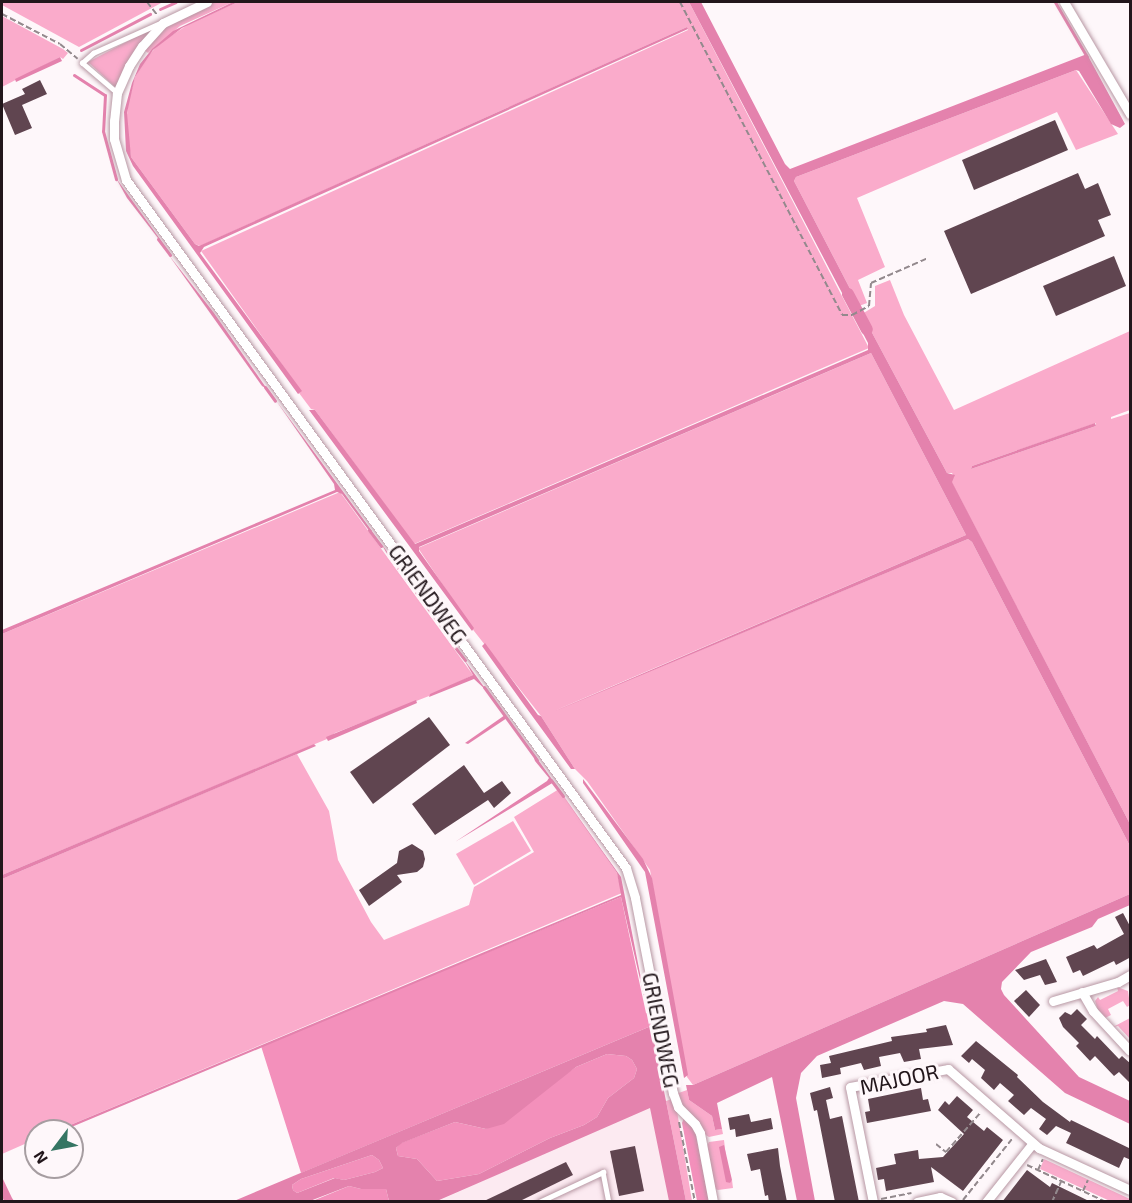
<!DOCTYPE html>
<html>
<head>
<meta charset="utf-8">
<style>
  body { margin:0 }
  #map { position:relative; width:1132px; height:1203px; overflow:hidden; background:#fef7fa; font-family:"Exo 2",sans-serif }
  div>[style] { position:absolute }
  .built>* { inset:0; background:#fceaf1 }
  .green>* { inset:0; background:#faabcb }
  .forest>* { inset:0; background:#f390bb }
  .water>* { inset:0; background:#e482ad }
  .stream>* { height:3px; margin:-1.5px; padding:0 1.5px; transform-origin:1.5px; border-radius:1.5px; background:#e482ad }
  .canal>* { height:12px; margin:-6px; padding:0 6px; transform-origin:6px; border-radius:6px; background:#e482ad }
  .building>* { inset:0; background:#604550 }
  .path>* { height:2px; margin-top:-1px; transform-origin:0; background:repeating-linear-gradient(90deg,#93898d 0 6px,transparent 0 9px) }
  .roads { filter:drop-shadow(0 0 2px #b797a3) drop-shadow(0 0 2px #b797a3) }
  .service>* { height:4.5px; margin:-2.25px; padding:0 2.25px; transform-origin:2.25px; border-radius:2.25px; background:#fff }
  .minor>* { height:9px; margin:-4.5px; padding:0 4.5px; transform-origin:4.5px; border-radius:4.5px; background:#fff }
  span { translate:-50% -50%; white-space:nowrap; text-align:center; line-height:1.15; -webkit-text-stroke:6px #fef7fa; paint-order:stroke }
  .street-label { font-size:21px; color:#22161b }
  .frame { position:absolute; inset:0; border:3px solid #22161b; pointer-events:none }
  .north { position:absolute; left:24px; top:1119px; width:60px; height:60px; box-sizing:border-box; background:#fef7fa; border:2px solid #a69da1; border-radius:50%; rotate:238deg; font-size:16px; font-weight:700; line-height:24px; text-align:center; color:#22161b }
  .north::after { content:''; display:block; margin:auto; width:21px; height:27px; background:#357563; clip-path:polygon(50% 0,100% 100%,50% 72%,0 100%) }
</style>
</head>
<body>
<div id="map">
  <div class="built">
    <div style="clip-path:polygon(654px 1104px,675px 1201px,438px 1201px)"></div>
  </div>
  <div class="green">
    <div style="clip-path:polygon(2px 2px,163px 2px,79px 47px,2px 5px)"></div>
    <div style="clip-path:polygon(213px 2px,233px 2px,180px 26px,148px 53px,143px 49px,170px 22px)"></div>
    <div style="clip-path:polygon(238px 2px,689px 2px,869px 348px,414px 544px,315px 410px,311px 409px,299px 393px,301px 391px,201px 251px,688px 30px,687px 27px,200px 246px,195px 244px,131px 157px,126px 125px,128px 104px,135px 77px,147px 57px,160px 43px,189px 24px)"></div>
    <div style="clip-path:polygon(2px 16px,63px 49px,68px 53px,63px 59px,60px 57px,2px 87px)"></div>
    <div style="clip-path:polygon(149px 30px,151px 33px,118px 86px,114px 86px,88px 62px)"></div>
    <div style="clip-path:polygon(1076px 70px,1118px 134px,1076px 150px,1057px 112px,857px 198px,885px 267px,858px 280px,867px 303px,859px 306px,794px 181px,796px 177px)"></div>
    <div style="clip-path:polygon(evenodd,890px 280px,904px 315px,954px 410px,1130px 331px,1130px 410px,1111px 417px,1111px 419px,1130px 413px,1130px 824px,951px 481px,954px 477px,952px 473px,947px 473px,862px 314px,875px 306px,875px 286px,890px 280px,1096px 423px,1096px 426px,971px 469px,972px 466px,1096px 423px)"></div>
    <div style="clip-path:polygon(871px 353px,966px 535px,554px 711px,968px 539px,972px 542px,1130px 846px,1130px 894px,693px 1085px,687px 1077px,650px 870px,587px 781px,575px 769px,541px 716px,474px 631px,418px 548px)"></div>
    <div style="clip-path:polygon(340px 492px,473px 675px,429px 696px,335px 733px,327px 739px,2px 875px,2px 634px)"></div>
    <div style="clip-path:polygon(297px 754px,329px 811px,338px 860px,371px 922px,384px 940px,469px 905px,474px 887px,534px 852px,514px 817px,559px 789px,617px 873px,622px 893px,56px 1131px,36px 1131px,36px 1139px,2px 1154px,2px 879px)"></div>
    <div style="clip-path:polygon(513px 821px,531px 851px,474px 885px,456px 854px)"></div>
    <div style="clip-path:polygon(1117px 987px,1128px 991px,1130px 1005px,1127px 1007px,1123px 1001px,1108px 1009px,1111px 1015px,1105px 1018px,1098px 1010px,1095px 1001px,1098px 997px,1100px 1000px,1118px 991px)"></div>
    <div style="clip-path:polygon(1130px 1018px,1130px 1039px,1118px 1026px,1113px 1027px)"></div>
    <div style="clip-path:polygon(687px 1090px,689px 1100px,712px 1116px,715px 1130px,722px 1129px,723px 1134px,709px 1137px,704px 1134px,682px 1107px,676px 1094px)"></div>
    <div style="clip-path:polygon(672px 1099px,677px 1111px,692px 1201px,686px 1201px,666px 1101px)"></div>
    <div style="clip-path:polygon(724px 1140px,729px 1183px,732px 1180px,733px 1188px,718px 1190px,715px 1189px,707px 1146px,709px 1142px)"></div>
    <div style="clip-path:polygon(1044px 1159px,1130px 1199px,1130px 1201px,1110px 1201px,1040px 1169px)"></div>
  </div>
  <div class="forest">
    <div style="clip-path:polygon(621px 897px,646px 1013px,649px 1014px,651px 1026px,301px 1173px,261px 1046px)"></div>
    <div style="clip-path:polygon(607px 1054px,626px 1056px,632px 1060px,637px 1069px,634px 1078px,608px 1098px,597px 1117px,584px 1125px,550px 1138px,479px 1174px,437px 1181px,417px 1159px,398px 1156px,396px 1148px,401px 1143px,455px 1122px,486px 1129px,576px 1067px)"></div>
    <div style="clip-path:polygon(684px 1118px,695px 1130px,709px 1201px,697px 1201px,682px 1123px)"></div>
    <div style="clip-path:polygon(372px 1155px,379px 1160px,383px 1168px,375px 1172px,344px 1180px,334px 1178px,297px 1193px,293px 1190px,292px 1185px,301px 1179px)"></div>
    <div style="clip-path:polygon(349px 1186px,361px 1189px,386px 1189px,389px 1201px,310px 1202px)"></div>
  </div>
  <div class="water">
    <div style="clip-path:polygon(233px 2px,238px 2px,182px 28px,153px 50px,135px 77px,127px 113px,131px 157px,195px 244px,199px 246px,687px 27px,688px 29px,204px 247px,200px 253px,302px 391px,298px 394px,133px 166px,126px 151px,124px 112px,132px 83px,140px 64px,152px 49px,173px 31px)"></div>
    <div style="clip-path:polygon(689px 2px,701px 2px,785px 164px,790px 169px,1087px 54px,1125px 124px,1120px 128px,1111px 124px,1079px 71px,1076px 70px,796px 177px,794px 181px,859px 306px,851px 310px)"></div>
    <div style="clip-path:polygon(60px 57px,62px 61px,16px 82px,15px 79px)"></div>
    <div style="clip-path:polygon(116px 178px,160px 239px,161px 242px,127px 198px)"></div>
    <div style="clip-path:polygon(168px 254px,214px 313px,267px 389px,262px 386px)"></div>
    <div style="clip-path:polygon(862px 314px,947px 473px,955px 475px,952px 482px,1130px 824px,1130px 846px,972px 542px,968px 539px,553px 712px,966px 535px,871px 353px,419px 547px,419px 551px,474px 628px,472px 631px,309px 410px,315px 410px,415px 544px,868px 350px,868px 343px,855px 318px)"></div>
    <div style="clip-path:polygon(275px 399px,372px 531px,370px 532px,342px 494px,337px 492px,2px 634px,2px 630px,335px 490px,334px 484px)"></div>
    <div style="clip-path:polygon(1095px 423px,1096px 426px,971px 469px,972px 466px)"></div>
    <div style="clip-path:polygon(381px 543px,455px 647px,456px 648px,391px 561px)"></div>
    <div style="clip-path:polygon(485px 643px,538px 715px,541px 716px,575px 769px,571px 769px,522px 702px,482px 646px)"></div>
    <div style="clip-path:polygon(463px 658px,487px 691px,474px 679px,429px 697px,430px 694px,473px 675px)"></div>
    <div style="clip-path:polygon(416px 700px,417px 703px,328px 741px,326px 737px)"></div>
    <div style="clip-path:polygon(505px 715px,507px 718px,468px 744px,465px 743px)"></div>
    <div style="clip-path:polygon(314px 744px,316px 746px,2px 879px,2px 875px)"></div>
    <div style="clip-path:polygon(536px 757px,554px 782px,455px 842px,547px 781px,549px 778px,535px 761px,534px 758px)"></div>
    <div style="clip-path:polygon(583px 779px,643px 859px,652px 878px,688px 1075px,684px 1078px,645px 872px,583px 783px)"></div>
    <div style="clip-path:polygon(561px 793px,621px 877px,648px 1014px,621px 897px,62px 1131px,56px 1131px,621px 895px,617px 873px)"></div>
    <div style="clip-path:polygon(1130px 894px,1130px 905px,1098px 919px,1092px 927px,1031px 952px,1002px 982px,1001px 989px,1004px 995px,1079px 1077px,1130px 1101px,1130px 1124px,1065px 1093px,963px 1004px,944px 1001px,817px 1056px,801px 1073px,796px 1098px,815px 1201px,797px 1201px,772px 1077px,717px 1103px,722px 1129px,715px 1130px,712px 1116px,689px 1100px,686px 1085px,693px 1085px)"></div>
    <div style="clip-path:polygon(evenodd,651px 1026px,686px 1201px,669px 1201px,650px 1108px,437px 1201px,389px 1201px,386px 1189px,361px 1189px,349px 1186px,310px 1201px,234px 1201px,651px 1026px,607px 1054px,626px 1056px,632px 1060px,637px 1069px,634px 1078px,608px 1098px,597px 1117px,584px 1125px,550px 1138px,479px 1174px,437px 1181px,417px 1159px,398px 1156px,396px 1148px,402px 1143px,455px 1122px,486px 1129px,504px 1124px,576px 1067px,607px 1054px,651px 1026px,372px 1155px,379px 1160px,383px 1168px,375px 1172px,344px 1180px,335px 1178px,297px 1193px,293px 1190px,292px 1185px,301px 1179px,372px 1155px)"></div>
    <div style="clip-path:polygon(724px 1145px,732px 1180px,730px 1183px,726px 1182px,719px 1147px)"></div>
    <div style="clip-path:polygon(2px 1177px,12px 1198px,14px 1201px,4px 1201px,2px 1196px)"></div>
  </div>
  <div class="stream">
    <div style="left:1055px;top:2px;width:64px;rotate:59.8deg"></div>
    <div style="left:160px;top:9px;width:17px;rotate:-24deg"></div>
    <div style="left:81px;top:50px;width:78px;rotate:-27.6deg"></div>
    <div style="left:74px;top:75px;width:37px;rotate:33deg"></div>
    <div style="left:105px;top:95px;width:36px;rotate:93deg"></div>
    <div style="left:103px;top:131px;width:50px;rotate:74.8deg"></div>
    <div style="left:158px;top:239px;width:20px;rotate:53deg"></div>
    <div style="left:265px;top:387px;width:17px;rotate:54deg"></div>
    <div style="left:369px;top:530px;width:20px;rotate:53deg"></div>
    <div style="left:454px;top:646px;width:18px;rotate:52deg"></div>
    <div style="left:484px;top:687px;width:90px;rotate:54deg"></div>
    <div style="left:551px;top:780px;width:20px;rotate:53deg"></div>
  </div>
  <div class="canal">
    <div style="left:848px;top:294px;width:40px;rotate:62deg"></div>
  </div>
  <div class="building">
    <div style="clip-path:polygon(40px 80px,47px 94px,22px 105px,32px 128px,15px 135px,2px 104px,25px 94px,22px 89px)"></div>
    <div style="clip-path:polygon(1055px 120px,1068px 150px,974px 190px,962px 160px)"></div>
    <div style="clip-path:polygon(1078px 173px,1085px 189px,1098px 183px,1111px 215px,1098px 220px,1105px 236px,971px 294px,944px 231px)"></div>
    <div style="clip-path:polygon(1114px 256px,1126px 286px,1056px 316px,1043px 286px)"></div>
    <div style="clip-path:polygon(429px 717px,450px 745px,373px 804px,350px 772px)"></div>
    <div style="clip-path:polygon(464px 765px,484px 793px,502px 781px,511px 793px,494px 808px,488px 800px,435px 835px,412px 804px)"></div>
    <div style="clip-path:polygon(412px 844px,423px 851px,425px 859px,423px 867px,417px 872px,397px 875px,402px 882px,369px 906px,359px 890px,397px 863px,399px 851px)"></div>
    <div style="clip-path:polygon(1123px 913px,1131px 928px,1131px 957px,1116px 965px,1114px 961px,1083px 976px,1080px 970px,1073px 973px,1066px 957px,1094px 945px,1097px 949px,1124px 934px,1115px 917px)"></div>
    <div style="clip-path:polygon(1046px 959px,1057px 982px,1045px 985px,1040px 975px,1024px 980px,1015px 970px)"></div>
    <div style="clip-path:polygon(1026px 990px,1040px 1005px,1029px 1017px,1014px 1001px)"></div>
    <div style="clip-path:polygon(1077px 1009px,1087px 1019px,1081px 1025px,1095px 1039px,1097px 1036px,1119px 1059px,1122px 1056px,1131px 1064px,1131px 1084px,1119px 1072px,1114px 1076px,1095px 1056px,1090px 1061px,1076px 1046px,1079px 1043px,1063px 1027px,1059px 1018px,1065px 1012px,1071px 1015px)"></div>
    <div style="clip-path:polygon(946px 1025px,953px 1045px,919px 1049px,921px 1059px,904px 1062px,900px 1053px,879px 1057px,881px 1066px,864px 1070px,861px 1063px,840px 1068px,841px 1074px,822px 1078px,820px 1065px,831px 1063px,829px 1056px,892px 1041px,891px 1037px,927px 1032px,926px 1029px)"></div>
    <div style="clip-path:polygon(976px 1041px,1018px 1075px,1017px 1077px,1043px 1102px,1070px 1122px,1071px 1120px,1131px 1149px,1131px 1160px,1124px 1157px,1119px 1168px,1066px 1143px,1071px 1133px,1056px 1126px,1047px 1135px,1039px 1129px,1046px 1119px,1031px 1108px,1024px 1115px,1008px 1101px,1014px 1095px,1000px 1083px,994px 1090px,981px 1078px,985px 1070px,972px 1059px,969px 1063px,961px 1056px)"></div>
    <div style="clip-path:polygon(830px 1087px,833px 1098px,826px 1100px,830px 1119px,842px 1116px,859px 1202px,835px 1202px,817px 1110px,814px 1111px,810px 1093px)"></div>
    <div style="clip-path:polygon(921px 1088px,923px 1100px,928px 1099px,931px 1111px,867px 1123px,865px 1112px,870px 1111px,868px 1099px)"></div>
    <div style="clip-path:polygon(957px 1096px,973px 1110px,967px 1117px,984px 1131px,987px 1127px,1003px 1140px,963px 1191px,931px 1167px,934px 1182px,886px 1191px,884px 1179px,878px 1180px,876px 1168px,896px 1164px,894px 1154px,918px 1150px,919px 1159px,943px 1157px,964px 1134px,938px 1110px,945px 1101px,949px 1105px)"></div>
    <div style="clip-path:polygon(749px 1114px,751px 1122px,771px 1118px,773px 1129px,736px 1137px,735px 1129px,730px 1130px,728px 1118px)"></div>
    <div style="clip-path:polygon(635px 1146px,644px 1191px,619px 1196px,610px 1151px)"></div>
    <div style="clip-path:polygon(778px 1148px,780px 1166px,787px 1202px,769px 1202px,768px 1195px,765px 1196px,760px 1169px,751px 1171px,747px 1154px)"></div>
    <div style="clip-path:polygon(566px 1162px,573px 1175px,518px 1202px,482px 1202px)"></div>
    <div style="clip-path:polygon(1027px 1170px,1050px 1187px,1052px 1183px,1091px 1202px,1002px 1202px)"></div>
  </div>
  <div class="path">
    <div style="left:147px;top:2px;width:18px;rotate:52deg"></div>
    <div style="left:680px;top:2px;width:352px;rotate:62.6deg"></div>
    <div style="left:842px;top:315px;width:10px"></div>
    <div style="left:852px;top:315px;width:19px;rotate:-28deg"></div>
    <div style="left:869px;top:306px;width:23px;rotate:-85deg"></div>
    <div style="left:871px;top:283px;width:62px;rotate:-23.7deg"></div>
    <div style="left:2px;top:14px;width:65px;rotate:27.3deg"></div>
    <div style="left:60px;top:44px;width:23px;rotate:40deg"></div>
    <div style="left:679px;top:1122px;width:82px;rotate:78.7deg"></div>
    <div style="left:936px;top:1144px;width:13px;rotate:39deg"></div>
    <div style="left:946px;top:1152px;width:53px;rotate:-48.8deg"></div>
    <div style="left:1027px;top:1165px;width:87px;rotate:25.1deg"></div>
    <div style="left:1038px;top:1170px;width:12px;rotate:-66deg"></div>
    <div style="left:1083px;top:1191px;width:12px;rotate:-66deg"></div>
    <div style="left:881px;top:1199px;width:31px;rotate:-11deg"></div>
    <div style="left:963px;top:1200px;width:78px;rotate:-51.2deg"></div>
    <div style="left:1052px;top:1202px;width:22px;rotate:-66deg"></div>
  </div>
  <div class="roads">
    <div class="service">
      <div style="left:117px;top:93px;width:46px;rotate:-139.4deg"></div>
      <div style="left:82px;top:63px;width:15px;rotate:-42deg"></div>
      <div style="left:93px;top:53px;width:73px;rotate:-24.1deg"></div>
      <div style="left:539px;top:1202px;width:71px;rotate:-25.1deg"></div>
      <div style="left:603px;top:1172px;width:31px;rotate:79deg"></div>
    </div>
    <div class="minor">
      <div style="left:207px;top:2px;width:49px;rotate:154.5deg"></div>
      <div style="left:163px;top:23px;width:31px;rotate:132deg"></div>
      <div style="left:142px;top:46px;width:24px;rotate:123deg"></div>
      <div style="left:129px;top:66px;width:30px;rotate:114deg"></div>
      <div style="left:117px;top:93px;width:28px;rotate:96deg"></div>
      <div style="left:114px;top:121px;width:18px;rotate:90deg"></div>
      <div style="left:114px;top:139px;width:43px;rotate:73.7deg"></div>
      <div style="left:126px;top:180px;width:850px;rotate:53.99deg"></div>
      <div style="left:626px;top:868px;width:31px;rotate:73deg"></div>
      <div style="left:635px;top:898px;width:199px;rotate:79deg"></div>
      <div style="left:673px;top:1093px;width:15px;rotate:70deg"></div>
      <div style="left:678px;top:1107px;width:24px;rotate:45deg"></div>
      <div style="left:695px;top:1124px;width:10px;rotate:61deg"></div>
      <div style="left:700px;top:1133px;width:70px;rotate:79.3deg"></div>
      <div style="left:1064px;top:2px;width:130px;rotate:59.5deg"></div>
      <div style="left:1082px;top:992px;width:22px;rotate:60deg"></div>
      <div style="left:1093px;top:1011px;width:54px;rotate:47.2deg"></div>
      <div style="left:1053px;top:1001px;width:68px;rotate:-16.3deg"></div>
      <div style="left:1118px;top:982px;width:14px;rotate:-30deg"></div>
      <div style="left:873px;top:1202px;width:117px;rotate:-101.3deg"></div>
      <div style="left:850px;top:1087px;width:100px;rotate:-10.4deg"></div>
      <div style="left:948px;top:1069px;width:121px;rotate:41deg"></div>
      <div style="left:1039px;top:1148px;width:100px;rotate:24.8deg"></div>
      <div style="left:917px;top:1202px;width:24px;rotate:-12deg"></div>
      <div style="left:940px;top:1197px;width:13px;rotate:23deg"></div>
      <div style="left:986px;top:1202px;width:75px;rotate:-51.5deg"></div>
    </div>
  </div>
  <div class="street-label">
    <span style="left:428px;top:594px;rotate:54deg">GRIENDWEG</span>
    <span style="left:661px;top:1030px;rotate:79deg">GRIENDWEG</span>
    <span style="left:899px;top:1079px;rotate:-12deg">MAJOOR</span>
  </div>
  <div class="frame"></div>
  <div class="north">N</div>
</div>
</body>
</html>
